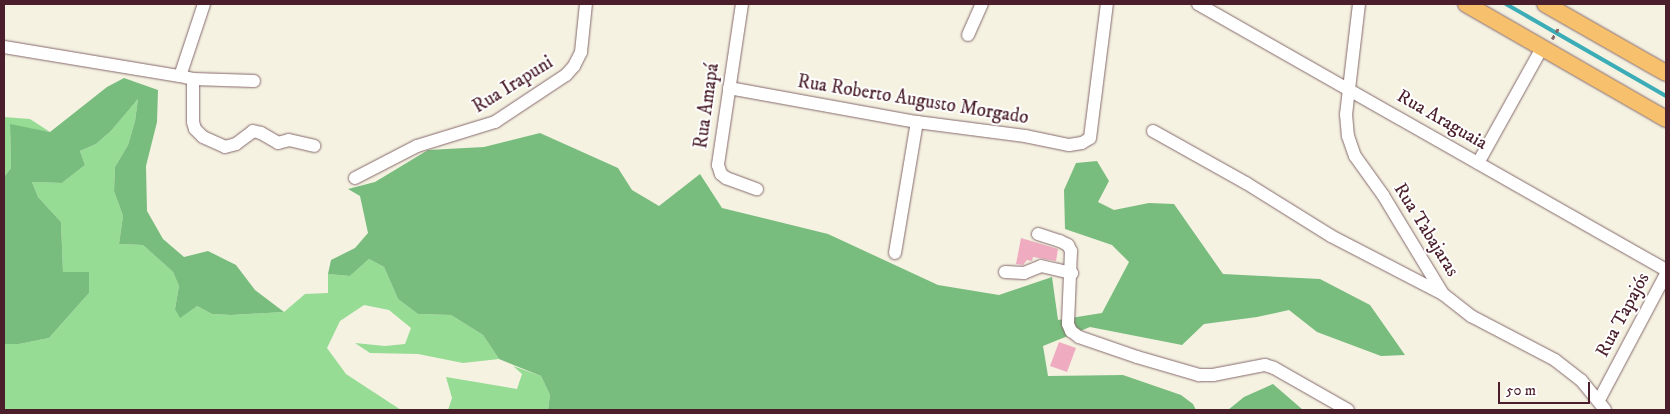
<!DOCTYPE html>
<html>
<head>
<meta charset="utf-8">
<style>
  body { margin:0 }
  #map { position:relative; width:1670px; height:414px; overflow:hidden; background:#f5f2e2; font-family:"IM FELL DW Pica",serif }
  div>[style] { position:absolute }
  .green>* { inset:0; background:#96dc95 }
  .forest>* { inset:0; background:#78bc7e }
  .stream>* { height:4px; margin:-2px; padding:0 2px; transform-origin:2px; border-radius:2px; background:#3cadb7 }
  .building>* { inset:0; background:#efacc1 }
  .path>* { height:2.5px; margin-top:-1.25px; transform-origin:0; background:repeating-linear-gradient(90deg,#86696b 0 4px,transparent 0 8px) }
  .roads { filter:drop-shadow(0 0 1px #86696b) drop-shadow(0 0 1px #86696b) }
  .minor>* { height:12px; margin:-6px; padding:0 6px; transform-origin:6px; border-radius:6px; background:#fff }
  .major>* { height:16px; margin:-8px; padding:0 8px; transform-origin:8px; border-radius:8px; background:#f7c06c }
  span { translate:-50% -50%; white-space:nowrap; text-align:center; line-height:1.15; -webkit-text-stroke:4px #fff; paint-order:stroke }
  .street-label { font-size:19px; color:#4a1f2b }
  .frame { position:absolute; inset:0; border:5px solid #4a1f2b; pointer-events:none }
  .scale { position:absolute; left:1498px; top:382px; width:92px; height:22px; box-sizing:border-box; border:2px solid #4a1f2b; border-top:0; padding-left:6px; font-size:15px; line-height:18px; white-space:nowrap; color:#4a1f2b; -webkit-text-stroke:4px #fff; paint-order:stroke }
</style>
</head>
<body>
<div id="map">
  <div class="green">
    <div style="clip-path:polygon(138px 99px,135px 121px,128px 145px,115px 167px,114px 191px,123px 216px,119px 244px,143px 245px,173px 272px,179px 286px,175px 309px,197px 306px,212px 314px,231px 315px,284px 312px,305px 294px,328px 293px,328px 274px,350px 276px,369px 259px,384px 267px,398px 299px,418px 314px,451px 315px,483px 335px,499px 359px,463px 363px,418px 354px,370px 353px,355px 343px,385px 346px,405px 344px,411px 328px,389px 310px,364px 305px,340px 321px,327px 348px,346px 374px,401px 410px,4px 410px,4px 344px,19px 344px,49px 338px,89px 293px,63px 272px,61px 222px,38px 197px,32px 182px,62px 183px,85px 165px,80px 151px,96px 144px,111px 131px)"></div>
    <div style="clip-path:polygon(4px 117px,30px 119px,50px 132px,10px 125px,11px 168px,4px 177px)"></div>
    <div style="clip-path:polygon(513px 366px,541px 376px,550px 395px,548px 410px,448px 410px,452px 398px,446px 377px,517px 389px,522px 374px)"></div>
  </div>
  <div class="forest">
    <div style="clip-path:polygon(124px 78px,158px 90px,157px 122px,146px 166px,147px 211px,163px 239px,184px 257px,208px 251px,236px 265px,255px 290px,284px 312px,231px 315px,212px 314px,197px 306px,180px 318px,175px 309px,179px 286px,173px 272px,143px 245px,119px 244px,123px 216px,114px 191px,115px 167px,128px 145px,135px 121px,138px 99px,111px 131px,96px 144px,80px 151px,85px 165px,62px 183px,32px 182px,38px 197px,61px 222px,63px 272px,89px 272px,89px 293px,49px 338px,19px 344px,4px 344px,4px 177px,11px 168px,10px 124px,50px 132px,107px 87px)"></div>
    <div style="clip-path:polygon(540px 133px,618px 168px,632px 190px,659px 206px,700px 174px,722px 208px,828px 234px,938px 285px,999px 295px,1052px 277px,1058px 320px,1102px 313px,1129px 262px,1112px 245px,1065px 229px,1064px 190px,1076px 163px,1097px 161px,1109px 181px,1098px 202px,1114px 210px,1149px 203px,1174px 204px,1223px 274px,1320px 279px,1370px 305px,1405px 355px,1381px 356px,1317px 332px,1289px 310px,1257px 317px,1204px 324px,1182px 345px,1090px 327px,1043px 346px,1048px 376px,1123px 375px,1181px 395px,1193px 404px,1196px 410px,548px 410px,550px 395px,541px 376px,499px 359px,483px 335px,451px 315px,418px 314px,398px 299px,384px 267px,369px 259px,350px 276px,328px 274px,331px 260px,355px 248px,368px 233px,360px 196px,348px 189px,375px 182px,428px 150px,484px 147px)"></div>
    <div style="clip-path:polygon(1273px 384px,1303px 410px,1228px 410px,1244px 397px)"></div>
  </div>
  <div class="stream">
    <div style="left:1506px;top:4px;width:185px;rotate:29.9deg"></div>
  </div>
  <div class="building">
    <div style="clip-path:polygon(1021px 238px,1058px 249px,1056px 261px,1033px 257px,1032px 261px,1027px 260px,1023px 265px,1016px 264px)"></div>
    <div style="clip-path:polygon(1059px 342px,1076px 348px,1067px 372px,1050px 366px)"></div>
  </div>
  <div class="path">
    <div style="left:1552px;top:39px;width:14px;rotate:-60deg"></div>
  </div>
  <div class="roads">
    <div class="minor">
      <div style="left:204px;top:4px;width:76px;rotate:108.4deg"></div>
      <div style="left:180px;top:76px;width:13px;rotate:13deg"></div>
      <div style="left:193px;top:79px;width:43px;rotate:90deg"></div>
      <div style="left:193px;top:122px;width:7px;rotate:74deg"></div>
      <div style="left:195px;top:129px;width:11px;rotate:45deg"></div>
      <div style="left:203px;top:137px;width:24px;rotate:24deg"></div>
      <div style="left:225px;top:147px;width:11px;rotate:-15deg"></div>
      <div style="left:236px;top:144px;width:21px;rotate:-37deg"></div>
      <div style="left:253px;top:131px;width:8px;rotate:14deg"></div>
      <div style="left:261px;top:133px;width:20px;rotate:30deg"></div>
      <div style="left:278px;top:143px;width:11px;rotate:-15deg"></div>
      <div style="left:289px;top:140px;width:26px;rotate:13deg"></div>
      <div style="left:742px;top:4px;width:163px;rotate:98.5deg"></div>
      <div style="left:718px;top:165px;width:9px;rotate:72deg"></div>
      <div style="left:721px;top:174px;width:6px;rotate:39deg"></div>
      <div style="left:726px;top:178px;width:33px;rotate:20deg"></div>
      <div style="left:1198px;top:4px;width:538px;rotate:29.61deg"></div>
      <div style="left:1359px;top:4px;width:111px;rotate:96.7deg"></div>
      <div style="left:1346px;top:114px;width:22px;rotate:85deg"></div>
      <div style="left:1348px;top:136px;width:21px;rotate:71deg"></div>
      <div style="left:1355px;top:156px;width:48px;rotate:54.3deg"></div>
      <div style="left:1383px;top:195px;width:116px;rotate:58.8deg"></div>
      <div style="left:1443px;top:294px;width:36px;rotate:38deg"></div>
      <div style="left:1471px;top:316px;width:95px;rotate:27.6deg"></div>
      <div style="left:1555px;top:360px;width:33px;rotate:38deg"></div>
      <div style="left:1581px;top:380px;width:38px;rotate:51deg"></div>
      <div style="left:968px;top:35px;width:34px;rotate:-66deg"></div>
      <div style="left:4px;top:47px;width:178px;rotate:9.4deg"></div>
      <div style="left:193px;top:79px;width:61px;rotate:1.9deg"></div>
      <div style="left:729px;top:88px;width:191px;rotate:10.3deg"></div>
      <div style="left:917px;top:122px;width:109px;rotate:7.4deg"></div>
      <div style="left:1025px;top:136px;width:45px;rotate:11.6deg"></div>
      <div style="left:1069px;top:145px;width:13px;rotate:-9deg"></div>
      <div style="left:1082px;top:143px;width:9px;rotate:-32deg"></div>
      <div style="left:1090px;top:138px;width:135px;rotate:-82.8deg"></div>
      <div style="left:1153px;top:131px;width:107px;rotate:29.2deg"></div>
      <div style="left:1246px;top:183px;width:100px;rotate:31.9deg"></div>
      <div style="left:1331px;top:236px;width:126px;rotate:27.4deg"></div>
      <div style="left:1478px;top:163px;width:132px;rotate:-60.9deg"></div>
      <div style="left:355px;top:178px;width:70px;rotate:-27.3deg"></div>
      <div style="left:417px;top:146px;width:82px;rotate:-17.1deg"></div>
      <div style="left:495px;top:122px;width:85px;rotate:-33.5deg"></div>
      <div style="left:566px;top:75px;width:12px;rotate:-48deg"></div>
      <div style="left:574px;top:66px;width:16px;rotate:-63deg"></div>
      <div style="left:581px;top:52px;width:48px;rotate:-84.1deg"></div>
      <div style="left:1038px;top:234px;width:23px;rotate:18deg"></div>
      <div style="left:1060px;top:241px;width:9px;rotate:27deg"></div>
      <div style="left:1068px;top:245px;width:7px;rotate:63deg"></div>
      <div style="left:1071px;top:251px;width:73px;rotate:92.4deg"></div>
      <div style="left:1068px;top:324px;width:8px;rotate:67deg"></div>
      <div style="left:1071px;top:331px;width:10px;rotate:37deg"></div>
      <div style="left:1079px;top:337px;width:61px;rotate:19deg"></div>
      <div style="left:1137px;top:357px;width:65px;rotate:16.2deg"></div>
      <div style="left:1199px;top:375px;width:14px"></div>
      <div style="left:1213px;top:375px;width:53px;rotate:-10.9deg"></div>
      <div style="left:1265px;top:365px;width:9px;rotate:18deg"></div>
      <div style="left:1274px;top:368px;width:85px;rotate:29.6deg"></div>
      <div style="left:895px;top:253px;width:133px;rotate:-80.5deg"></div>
      <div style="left:1005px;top:272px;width:19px;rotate:3deg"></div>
      <div style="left:1024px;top:273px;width:18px;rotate:-22deg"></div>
      <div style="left:1041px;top:266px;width:32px;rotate:13deg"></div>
      <div style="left:1599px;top:400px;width:143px;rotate:-62deg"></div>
    </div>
    <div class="major">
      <div style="left:1466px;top:4px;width:231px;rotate:29.9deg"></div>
      <div style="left:1545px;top:4px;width:139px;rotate:29.7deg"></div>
    </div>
  </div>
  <div class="street-label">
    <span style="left:513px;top:85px;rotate:-32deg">Rua Irapuni</span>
    <span style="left:913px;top:100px;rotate:9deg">Rua Roberto Augusto Morgado</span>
    <span style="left:707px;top:106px;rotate:-82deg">Rua Amapá</span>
    <span style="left:1442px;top:120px;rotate:30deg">Rua Araguaia</span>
    <span style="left:1426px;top:230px;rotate:58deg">Rua Tabajaras</span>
    <span style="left:1623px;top:315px;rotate:-62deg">Rua Tapajós</span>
  </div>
  <div class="frame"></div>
  <div class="scale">50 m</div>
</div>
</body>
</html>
